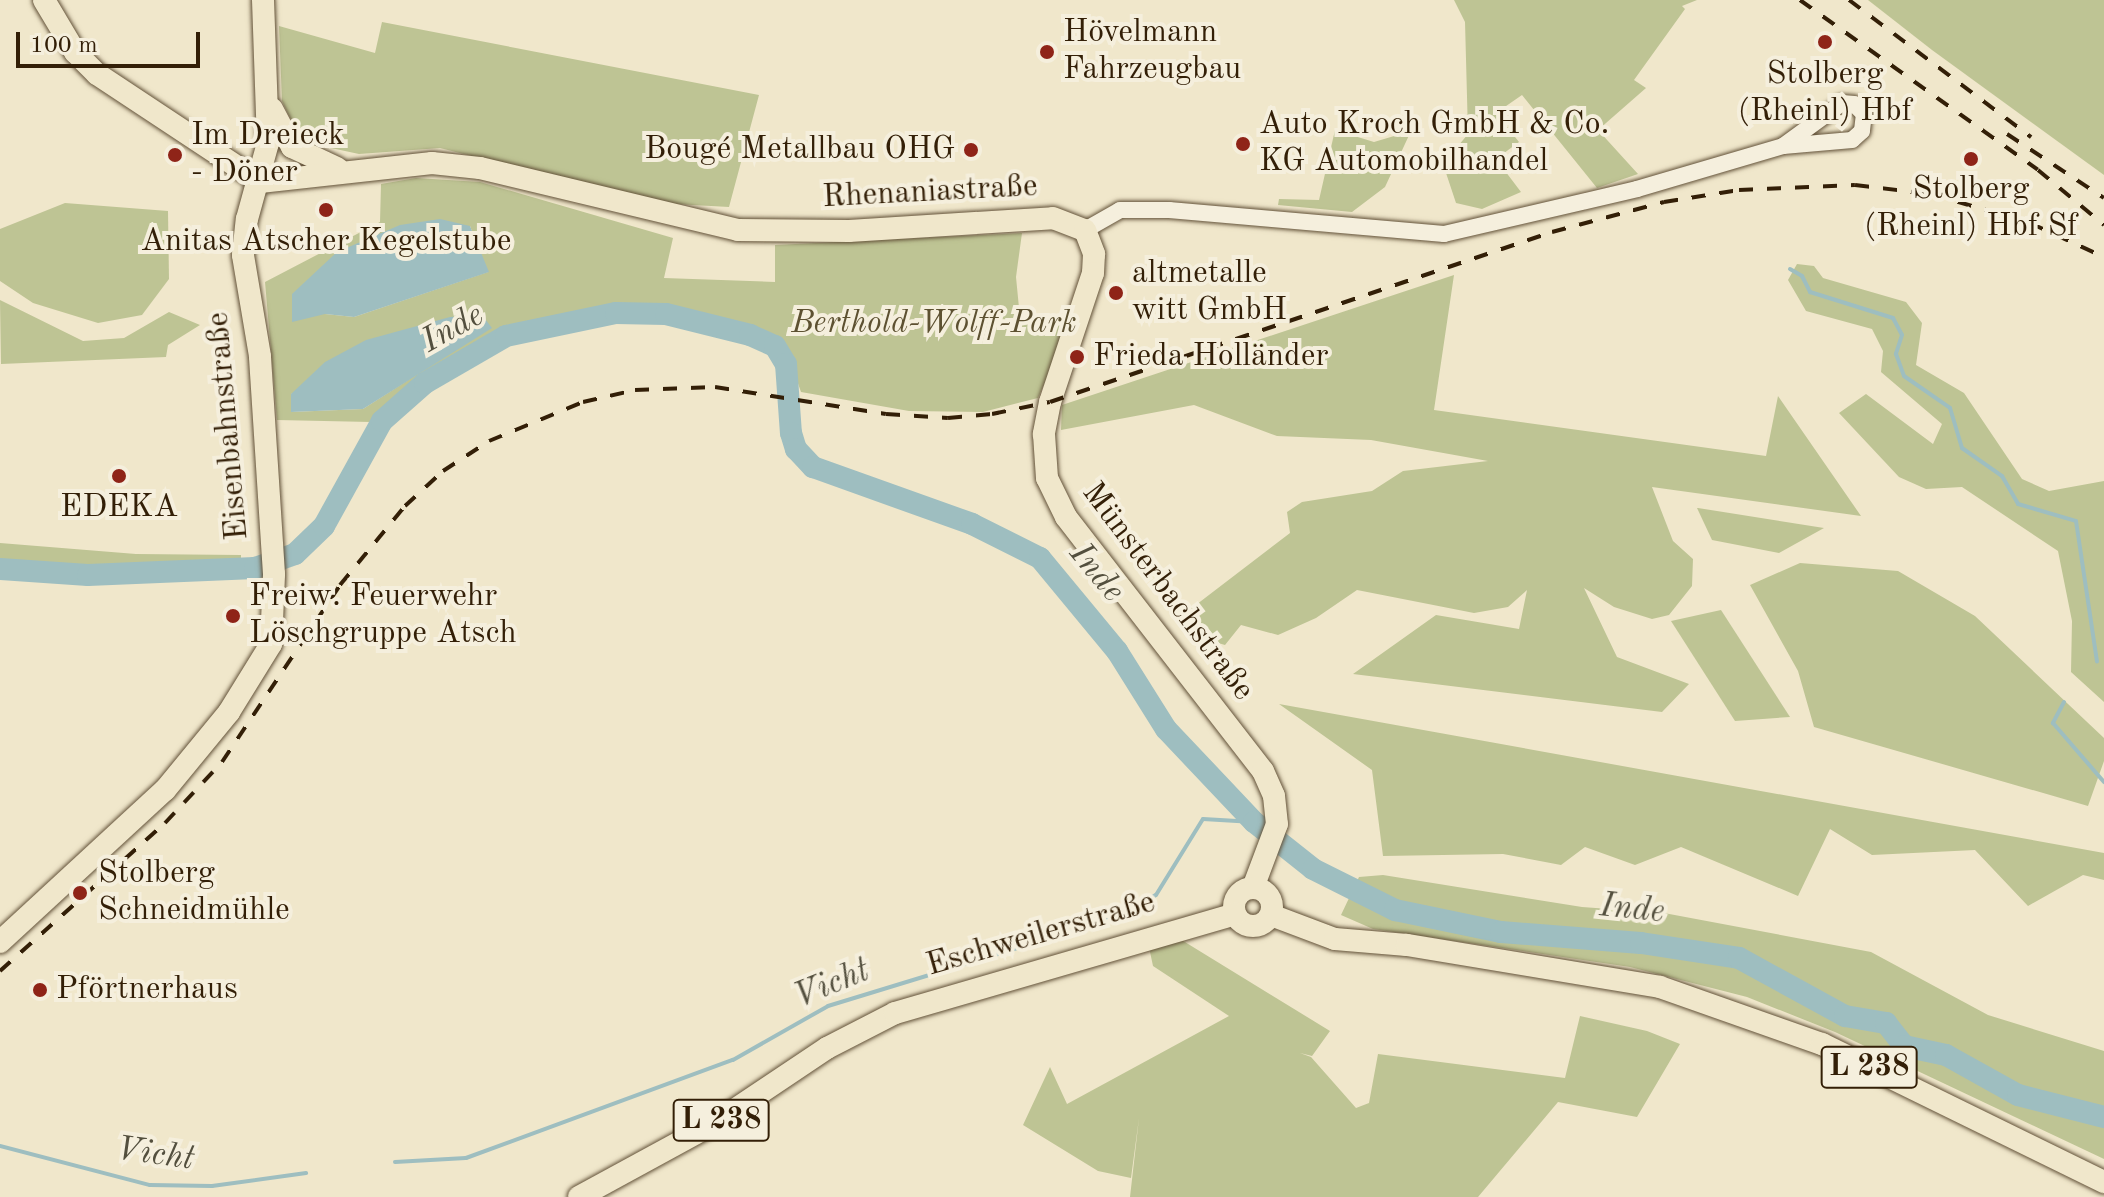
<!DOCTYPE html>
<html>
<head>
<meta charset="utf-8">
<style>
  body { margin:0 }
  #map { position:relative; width:2104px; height:1197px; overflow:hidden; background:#f0e7cb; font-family:"Old Standard TT",serif }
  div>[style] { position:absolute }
  .green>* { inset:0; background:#bec494 }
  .water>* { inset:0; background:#9ebec0 }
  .stream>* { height:4px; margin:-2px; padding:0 2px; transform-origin:2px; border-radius:2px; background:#9ebec0 }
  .river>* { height:22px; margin:-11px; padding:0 11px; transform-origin:11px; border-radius:11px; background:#9ebec0 }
  .roads { filter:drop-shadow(0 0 2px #625138) drop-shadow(0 0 2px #625138) }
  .minor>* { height:16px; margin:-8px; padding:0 8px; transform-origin:8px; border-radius:8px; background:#f5efdd }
  .major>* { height:22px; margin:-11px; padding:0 11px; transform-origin:11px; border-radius:11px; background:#f0e7cb }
  .major>.ring { margin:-11px; padding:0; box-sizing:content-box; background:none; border:22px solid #f0e7cb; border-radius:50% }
  .rail>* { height:4px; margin-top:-2px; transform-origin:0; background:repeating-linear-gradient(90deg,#331f07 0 14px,transparent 0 28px) }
  .dots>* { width:22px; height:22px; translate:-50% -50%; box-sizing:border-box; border:4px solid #f5efdd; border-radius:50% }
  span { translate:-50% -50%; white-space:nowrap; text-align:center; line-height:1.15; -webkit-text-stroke:8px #f5efdd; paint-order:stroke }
  .shield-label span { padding:2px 6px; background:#f5efdd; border:2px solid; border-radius:6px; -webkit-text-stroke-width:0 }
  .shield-label { font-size:30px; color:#331f07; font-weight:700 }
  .poi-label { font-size:32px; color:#331f07 }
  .left { translate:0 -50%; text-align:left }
  .right { translate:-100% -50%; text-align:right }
  .street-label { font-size:32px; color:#331f07 }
  .park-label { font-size:32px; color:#5d5131; font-style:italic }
  .water-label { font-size:34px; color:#534f3e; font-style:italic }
  .scale { position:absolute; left:16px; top:32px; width:184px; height:36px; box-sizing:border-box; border:4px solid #331f07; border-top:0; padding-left:10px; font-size:24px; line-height:28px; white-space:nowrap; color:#331f07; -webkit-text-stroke:6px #f5efdd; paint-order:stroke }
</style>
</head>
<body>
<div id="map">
  <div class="green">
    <div style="clip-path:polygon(1454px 0,1697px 0,1682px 6px,1685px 9px,1634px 80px,1646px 88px,1598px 130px,1638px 174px,1597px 188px,1522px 95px,1496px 113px,1519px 142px,1496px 159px,1521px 192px,1482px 209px,1456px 203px,1443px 164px,1468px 134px,1465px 22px)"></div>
    <div style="clip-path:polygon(1868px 0,2104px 0,2104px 175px,1932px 50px)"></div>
    <div style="clip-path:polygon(382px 22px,759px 95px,729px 207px,657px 203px,440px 148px,359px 154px,317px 145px,291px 120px,282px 101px,279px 26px,375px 53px)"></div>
    <div style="clip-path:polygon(1335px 130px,1374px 142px,1411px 131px,1385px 187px,1352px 212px,1278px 205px,1279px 199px,1319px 200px)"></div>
    <div style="clip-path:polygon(evenodd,416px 178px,480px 182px,673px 238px,664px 278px,775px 282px,775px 245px,1022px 233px,1016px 277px,1020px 318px,1072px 321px,1038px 398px,983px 412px,909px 411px,801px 392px,787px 352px,771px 335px,687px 309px,645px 306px,508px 331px,433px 373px,371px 422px,277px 420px,265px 282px,380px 222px,381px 184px,416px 178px,470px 226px,488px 272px,354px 317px,325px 314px,470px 226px,416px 178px,491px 327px,363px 409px,291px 412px,291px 394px,491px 327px)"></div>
    <div style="clip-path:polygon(65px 203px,168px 211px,169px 279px,142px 315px,98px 323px,33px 303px,0 281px,0 229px)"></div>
    <div style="clip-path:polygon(1797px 264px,1814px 266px,1823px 278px,1906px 302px,1922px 323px,1916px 365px,1964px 393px,2022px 479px,2049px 491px,2104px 481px,2104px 702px,2071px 672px,2072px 621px,2058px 551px,1962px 487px,1926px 489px,1899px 477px,1839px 413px,1866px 394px,1933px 444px,1942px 424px,1881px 372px,1883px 351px,1872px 329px,1806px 311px,1788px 280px)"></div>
    <div style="clip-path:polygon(1454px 275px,1434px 410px,1766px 456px,1778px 396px,1861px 516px,1652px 487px,1673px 541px,1693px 559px,1692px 586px,1669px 615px,1652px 619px,1614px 607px,1584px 588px,1617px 657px,1689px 684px,1662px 712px,1353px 674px,1436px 615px,1519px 629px,1527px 590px,1508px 607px,1474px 613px,1357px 590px,1316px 618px,1278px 635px,1241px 625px,1225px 645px,1198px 637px,1188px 611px,1290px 533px,1287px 512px,1302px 502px,1372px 491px,1403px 471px,1488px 461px,1371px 440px,1277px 436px,1194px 405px,1061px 430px,1062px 405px)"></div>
    <div style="clip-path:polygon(0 300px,83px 341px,124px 338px,169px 312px,200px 325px,168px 345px,166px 357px,1px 364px)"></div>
    <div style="clip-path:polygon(1697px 508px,1698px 508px,1824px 528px,1779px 553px,1712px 540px)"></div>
    <div style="clip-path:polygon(0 543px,136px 554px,241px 555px,241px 575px,0 576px)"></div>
    <div style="clip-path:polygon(1800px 563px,1898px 571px,1975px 616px,2104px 738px,2104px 761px,2088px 806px,1814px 727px,1798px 671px,1750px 585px)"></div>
    <div style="clip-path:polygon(1721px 610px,1790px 717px,1735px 721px,1671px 621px)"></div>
    <div style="clip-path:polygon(1279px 704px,2104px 853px,2104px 880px,2083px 875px,2028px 906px,1975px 850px,1872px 855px,1830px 829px,1798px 896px,1681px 847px,1635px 865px,1585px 847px,1561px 865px,1503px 854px,1383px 856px,1372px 770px)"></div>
    <div style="clip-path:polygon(1383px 875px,1582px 907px,1664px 913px,1871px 952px,1988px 1015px,2104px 1051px,2104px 1159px,1835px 1032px,1747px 997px,1630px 967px,1373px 929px,1341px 915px,1359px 877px)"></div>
    <div style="clip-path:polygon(1180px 939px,1330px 1031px,1312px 1056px,1300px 1053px,1311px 1057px,1356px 1108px,1369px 1103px,1378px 1054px,1565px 1078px,1580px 1016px,1647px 1031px,1680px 1044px,1637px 1117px,1558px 1102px,1478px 1197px,1130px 1197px,1139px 1118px,1131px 1178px,1098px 1171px,1023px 1125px,1050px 1067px,1067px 1104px,1229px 1016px,1153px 966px,1149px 947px)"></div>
  </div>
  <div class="water">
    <div style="clip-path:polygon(440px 219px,470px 226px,489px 272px,354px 317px,325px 314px,292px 322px,292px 294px,337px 252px,400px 225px)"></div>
    <div style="clip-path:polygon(482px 315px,492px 328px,363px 409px,291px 412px,291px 394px,325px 362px,366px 340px,450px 317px)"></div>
  </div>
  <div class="stream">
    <div style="left:1790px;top:269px;width:14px;rotate:30deg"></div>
    <div style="left:1802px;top:276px;width:18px;rotate:63deg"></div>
    <div style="left:1810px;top:292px;width:87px;rotate:17.4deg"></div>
    <div style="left:1893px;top:318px;width:19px;rotate:62deg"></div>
    <div style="left:1902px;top:335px;width:20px;rotate:108deg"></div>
    <div style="left:1896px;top:354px;width:23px;rotate:70deg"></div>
    <div style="left:1904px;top:376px;width:56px;rotate:34.8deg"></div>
    <div style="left:1950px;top:408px;width:42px;rotate:73.3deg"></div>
    <div style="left:1962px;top:448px;width:49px;rotate:35deg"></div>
    <div style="left:2002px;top:476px;width:32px;rotate:60deg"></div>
    <div style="left:2018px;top:504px;width:60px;rotate:16.3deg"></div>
    <div style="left:2076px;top:521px;width:142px;rotate:81.5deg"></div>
    <div style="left:2064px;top:702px;width:24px;rotate:118deg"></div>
    <div style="left:2053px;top:723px;width:78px;rotate:49.2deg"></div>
    <div style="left:0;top:1146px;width:155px;rotate:14.6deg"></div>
    <div style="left:150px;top:1185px;width:62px;rotate:0.9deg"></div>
    <div style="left:212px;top:1186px;width:95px;rotate:-7.9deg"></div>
    <div style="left:395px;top:1162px;width:71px;rotate:-3.2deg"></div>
    <div style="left:466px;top:1158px;width:284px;rotate:-20.2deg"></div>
    <div style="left:733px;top:1060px;width:109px;rotate:-29.6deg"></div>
    <div style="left:828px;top:1006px;width:291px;rotate:-17deg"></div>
    <div style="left:1106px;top:921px;width:56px;rotate:-27.5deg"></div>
    <div style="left:1156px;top:895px;width:89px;rotate:-58.3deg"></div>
    <div style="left:1203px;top:819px;width:51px;rotate:3.4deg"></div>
  </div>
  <div class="river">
    <div style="left:0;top:569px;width:88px;rotate:3.9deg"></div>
    <div style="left:88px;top:575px;width:167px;rotate:-2.4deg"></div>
    <div style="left:255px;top:568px;width:42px;rotate:-19.3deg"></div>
    <div style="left:295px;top:554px;width:40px;rotate:-44deg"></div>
    <div style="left:324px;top:526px;width:120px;rotate:-61.1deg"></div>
    <div style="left:382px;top:421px;width:57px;rotate:-41.5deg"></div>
    <div style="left:425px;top:383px;width:94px;rotate:-30.1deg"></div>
    <div style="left:506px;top:336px;width:112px;rotate:-11.8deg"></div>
    <div style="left:616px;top:313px;width:50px;rotate:1.1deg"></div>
    <div style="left:666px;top:314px;width:87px;rotate:14deg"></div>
    <div style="left:750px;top:335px;width:27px;rotate:24deg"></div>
    <div style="left:775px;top:346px;width:21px;rotate:59deg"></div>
    <div style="left:786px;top:364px;width:69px;rotate:85.9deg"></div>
    <div style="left:791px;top:433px;width:17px;rotate:73deg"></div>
    <div style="left:796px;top:449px;width:25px;rotate:47deg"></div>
    <div style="left:813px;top:467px;width:169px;rotate:19.7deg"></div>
    <div style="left:972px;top:524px;width:76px;rotate:26.6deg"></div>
    <div style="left:1040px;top:558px;width:121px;rotate:50.4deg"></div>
    <div style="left:1117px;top:651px;width:92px;rotate:57.9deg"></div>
    <div style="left:1166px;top:729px;width:128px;rotate:46.6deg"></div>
    <div style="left:1254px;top:822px;width:75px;rotate:38.5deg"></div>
    <div style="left:1313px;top:869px;width:92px;rotate:26.6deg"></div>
    <div style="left:1395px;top:910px;width:108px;rotate:11.7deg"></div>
    <div style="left:1501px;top:932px;width:140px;rotate:4.5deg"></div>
    <div style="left:1641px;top:943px;width:99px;rotate:8.7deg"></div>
    <div style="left:1739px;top:958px;width:121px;rotate:28.7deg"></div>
    <div style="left:1845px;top:1016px;width:42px;rotate:9.7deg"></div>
    <div style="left:1886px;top:1023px;width:29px;rotate:52deg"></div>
    <div style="left:1904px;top:1046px;width:43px;rotate:12.1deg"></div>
    <div style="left:1946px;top:1055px;width:82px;rotate:29.1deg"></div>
    <div style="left:2018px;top:1095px;width:89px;rotate:14.3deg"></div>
  </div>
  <div class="roads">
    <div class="minor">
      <div style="left:1085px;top:230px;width:40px;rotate:-29.7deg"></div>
      <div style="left:1120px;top:210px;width:49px"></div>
      <div style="left:1169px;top:210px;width:276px;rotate:5deg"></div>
      <div style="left:1444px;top:234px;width:198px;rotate:-13.1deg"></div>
      <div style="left:1637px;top:189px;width:152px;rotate:-16.4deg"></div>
      <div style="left:1783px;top:146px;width:73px;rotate:-36.1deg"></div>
      <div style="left:1842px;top:103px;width:12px;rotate:5deg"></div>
      <div style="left:1854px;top:104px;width:14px;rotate:45deg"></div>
      <div style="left:1864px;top:114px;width:17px;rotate:97deg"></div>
      <div style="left:1862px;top:131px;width:13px;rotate:138deg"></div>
      <div style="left:1852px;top:140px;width:69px;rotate:175deg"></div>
    </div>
    <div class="major">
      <div style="left:44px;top:0;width:61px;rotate:59.2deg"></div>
      <div style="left:75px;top:52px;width:31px;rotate:45deg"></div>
      <div style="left:97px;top:74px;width:196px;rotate:33.5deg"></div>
      <div style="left:272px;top:109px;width:43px;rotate:62.2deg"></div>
      <div style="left:292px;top:147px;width:50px;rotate:25deg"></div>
      <div style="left:260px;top:182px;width:173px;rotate:-6.3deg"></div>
      <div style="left:432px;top:163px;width:48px;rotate:5.9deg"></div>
      <div style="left:480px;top:168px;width:265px;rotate:13.5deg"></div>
      <div style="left:738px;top:230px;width:111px;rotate:0.5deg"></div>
      <div style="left:849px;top:231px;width:204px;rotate:-3.6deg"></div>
      <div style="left:1053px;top:218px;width:34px;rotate:21deg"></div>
      <div style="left:1085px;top:230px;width:26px;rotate:69deg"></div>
      <div style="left:1094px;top:254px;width:19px;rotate:93deg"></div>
      <div style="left:1093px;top:273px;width:136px;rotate:108.4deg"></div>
      <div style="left:1050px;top:402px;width:33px;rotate:101deg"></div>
      <div style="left:1044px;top:434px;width:44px;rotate:86.1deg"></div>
      <div style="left:1047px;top:478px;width:43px;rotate:64deg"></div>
      <div style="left:1066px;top:517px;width:321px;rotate:52.2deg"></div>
      <div style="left:1263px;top:771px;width:27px;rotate:66deg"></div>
      <div style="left:1274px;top:796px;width:28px;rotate:84deg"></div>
      <div style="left:1277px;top:824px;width:68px;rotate:110.6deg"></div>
      <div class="ring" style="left:1234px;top:888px;width:16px;height:16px"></div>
      <div style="left:1271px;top:915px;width:68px;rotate:20.6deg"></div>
      <div style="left:1335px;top:939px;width:72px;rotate:4.8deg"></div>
      <div style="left:1407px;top:945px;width:256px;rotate:9.4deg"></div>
      <div style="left:1660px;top:987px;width:172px;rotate:19.4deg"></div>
      <div style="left:1822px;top:1044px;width:314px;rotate:26.1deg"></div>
      <div style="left:0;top:942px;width:224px;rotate:-42.7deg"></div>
      <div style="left:165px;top:790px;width:101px;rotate:-50.6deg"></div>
      <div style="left:229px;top:712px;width:80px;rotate:-58.3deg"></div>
      <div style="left:271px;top:644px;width:70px;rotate:-87.5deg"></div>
      <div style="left:274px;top:574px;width:218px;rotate:-93.7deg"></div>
      <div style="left:260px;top:356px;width:102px;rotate:-99.6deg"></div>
      <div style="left:243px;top:255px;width:36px;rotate:-84deg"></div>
      <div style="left:247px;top:219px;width:79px;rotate:-74.6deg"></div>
      <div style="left:268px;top:143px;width:143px;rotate:-92deg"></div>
      <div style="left:579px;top:1197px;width:155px;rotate:-28.6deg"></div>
      <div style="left:715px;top:1123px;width:135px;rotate:-33.8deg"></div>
      <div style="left:827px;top:1048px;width:76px;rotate:-27.2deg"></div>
      <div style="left:895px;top:1013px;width:354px;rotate:-16.2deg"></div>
    </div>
  </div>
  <div class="rail">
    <div style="left:1800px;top:0;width:292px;rotate:35.5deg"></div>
    <div style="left:2038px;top:170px;width:86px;rotate:39.8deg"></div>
    <div style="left:1849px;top:0;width:228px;rotate:37deg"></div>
    <div style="left:2007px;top:134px;width:116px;rotate:33.4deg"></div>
    <div style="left:0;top:971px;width:222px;rotate:-41.9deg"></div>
    <div style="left:165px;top:823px;width:83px;rotate:-46.9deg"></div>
    <div style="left:222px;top:762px;width:213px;rotate:-56.3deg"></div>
    <div style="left:340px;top:585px;width:102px;rotate:-50.6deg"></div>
    <div style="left:405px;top:506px;width:52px;rotate:-42.6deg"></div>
    <div style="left:443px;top:471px;width:55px;rotate:-33.1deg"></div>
    <div style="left:489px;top:441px;width:102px;rotate:-22.5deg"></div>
    <div style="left:583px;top:402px;width:53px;rotate:-13deg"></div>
    <div style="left:635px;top:390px;width:80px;rotate:-2.1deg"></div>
    <div style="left:715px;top:387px;width:173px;rotate:9deg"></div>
    <div style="left:886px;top:414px;width:62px;rotate:3.7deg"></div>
    <div style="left:948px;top:418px;width:44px;rotate:-5.2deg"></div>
    <div style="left:992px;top:414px;width:59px;rotate:-11.7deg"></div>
    <div style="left:1050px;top:402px;width:530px;rotate:-18.71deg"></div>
    <div style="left:1552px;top:232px;width:116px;rotate:-15deg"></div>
    <div style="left:1664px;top:202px;width:76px;rotate:-9.1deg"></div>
    <div style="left:1739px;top:190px;width:116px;rotate:-2.5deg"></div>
    <div style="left:1855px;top:185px;width:77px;rotate:6.8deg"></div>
    <div style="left:1931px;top:194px;width:103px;rotate:16.3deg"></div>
    <div style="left:2030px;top:223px;width:81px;rotate:24.7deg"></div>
  </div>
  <div class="dots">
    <div style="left:1825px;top:42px;background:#8f2418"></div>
    <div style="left:1047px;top:52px;background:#8f2418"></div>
    <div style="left:1243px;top:144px;background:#8f2418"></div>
    <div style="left:971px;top:150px;background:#8f2418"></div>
    <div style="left:175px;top:155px;background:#8f2418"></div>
    <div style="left:1971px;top:159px;background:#8f2418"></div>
    <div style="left:326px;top:210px;background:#8f2418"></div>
    <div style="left:1116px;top:293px;background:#8f2418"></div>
    <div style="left:1077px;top:357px;background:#8f2418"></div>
    <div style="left:119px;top:476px;background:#8f2418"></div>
    <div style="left:233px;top:616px;background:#8f2418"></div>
    <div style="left:80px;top:893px;background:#8f2418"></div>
    <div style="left:40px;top:990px;background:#8f2418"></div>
  </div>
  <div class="shield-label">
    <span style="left:1869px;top:1067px">L 238</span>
    <span style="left:721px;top:1120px">L 238</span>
  </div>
  <div class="poi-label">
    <span class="left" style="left:1063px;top:52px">Hövelmann<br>Fahrzeugbau</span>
    <span style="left:1825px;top:94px">Stolberg<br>(Rheinl) Hbf</span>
    <span class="left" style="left:1259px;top:144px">Auto Kroch GmbH &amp; Co.<br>KG Automobilhandel</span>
    <span class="left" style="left:191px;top:155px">Im Dreieck<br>- Döner</span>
    <span class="right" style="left:955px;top:150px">Bougé Metallbau OHG</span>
    <span style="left:1971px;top:209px">Stolberg<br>(Rheinl) Hbf Sf</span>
    <span style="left:326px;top:242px">Anitas Atscher Kegelstube</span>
    <span class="left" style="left:1132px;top:293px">altmetalle<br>witt GmbH</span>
    <span class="left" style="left:1093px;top:357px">Frieda Holländer</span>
    <span style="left:119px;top:508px">EDEKA</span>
    <span class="left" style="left:249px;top:616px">Freiw. Feuerwehr<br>Löschgruppe Atsch</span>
    <span class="left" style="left:98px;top:893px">Stolberg<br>Schneidmühle</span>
    <span class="left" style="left:56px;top:990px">Pförtnerhaus</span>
  </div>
  <div class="street-label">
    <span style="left:930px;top:193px;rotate:-3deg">Rhenaniastraße</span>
    <span style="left:229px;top:426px;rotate:-95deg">Eisenbahnstraße</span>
    <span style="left:1167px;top:592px;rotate:53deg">Münsterbachstraße</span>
    <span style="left:1041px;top:935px;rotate:-16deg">Eschweilerstraße</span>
  </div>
  <div class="park-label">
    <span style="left:934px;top:324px">Berthold-Wolff-Park</span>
  </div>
  <div class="water-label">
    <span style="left:453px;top:329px;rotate:-29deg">Inde</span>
    <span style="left:1096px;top:573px;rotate:50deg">Inde</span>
    <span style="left:1632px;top:910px;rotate:6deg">Inde</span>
    <span style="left:832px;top:985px;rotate:-22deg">Vicht</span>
    <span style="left:155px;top:1155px;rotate:8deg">Vicht</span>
  </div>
  <div class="scale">100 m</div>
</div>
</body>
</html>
